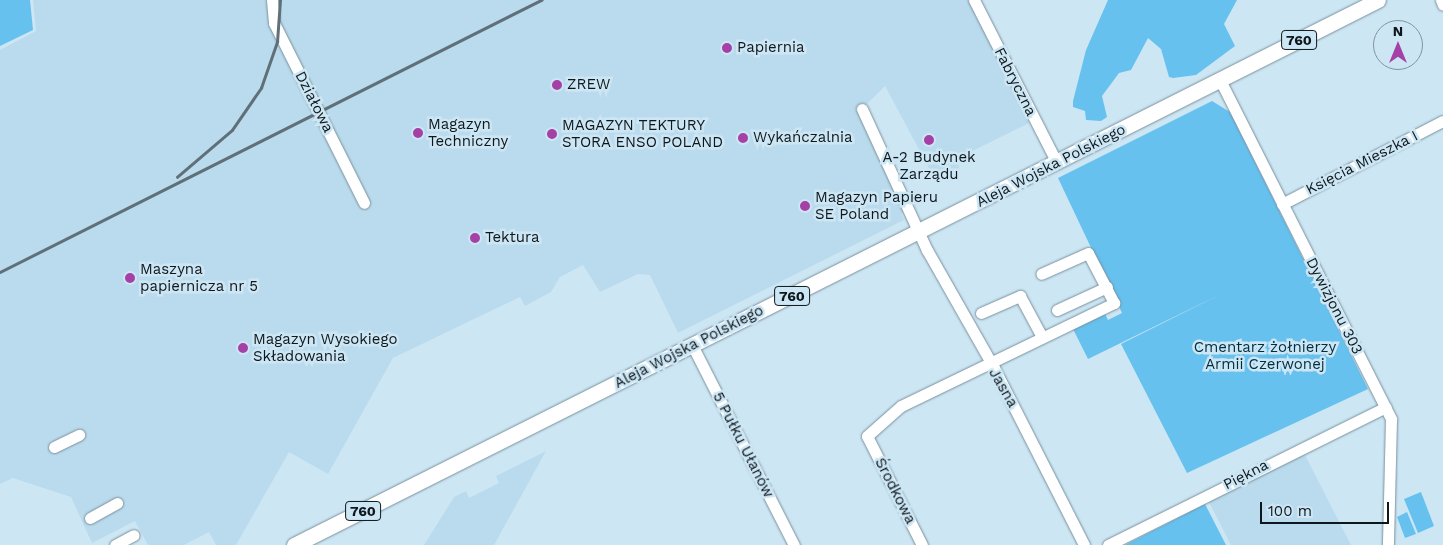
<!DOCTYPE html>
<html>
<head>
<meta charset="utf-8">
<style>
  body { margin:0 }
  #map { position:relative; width:1443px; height:545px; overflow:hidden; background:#cde6f4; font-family:"Work Sans",sans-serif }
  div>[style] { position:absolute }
  .built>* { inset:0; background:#badbed }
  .green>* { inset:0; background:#66c1ef }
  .roads { filter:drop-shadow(0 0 1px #79909d) drop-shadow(0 0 1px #79909d) }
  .minor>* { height:11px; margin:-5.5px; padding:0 5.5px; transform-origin:5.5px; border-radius:5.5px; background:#fff }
  .major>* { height:15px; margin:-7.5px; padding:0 7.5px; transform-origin:7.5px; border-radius:7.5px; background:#fff }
  .rail>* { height:2.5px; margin:-1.25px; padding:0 1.25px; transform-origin:1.25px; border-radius:1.25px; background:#607079 }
  .dots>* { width:14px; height:14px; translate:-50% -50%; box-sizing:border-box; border:2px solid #cde6f4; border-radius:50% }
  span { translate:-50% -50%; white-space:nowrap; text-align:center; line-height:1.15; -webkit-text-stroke:5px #cde6f4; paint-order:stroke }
  .shield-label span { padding:1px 4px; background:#cde6f4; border:1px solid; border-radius:4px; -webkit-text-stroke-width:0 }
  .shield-label { font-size:14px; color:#0e171c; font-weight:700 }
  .poi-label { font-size:15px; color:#0e171c }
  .left { translate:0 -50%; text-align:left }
  .street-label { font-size:15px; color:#0e171c }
  .park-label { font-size:15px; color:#002e41 }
  .north { position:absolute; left:1373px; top:20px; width:50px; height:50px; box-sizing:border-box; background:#cde6f4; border:1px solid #81939e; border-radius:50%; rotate:0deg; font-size:14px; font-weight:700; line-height:20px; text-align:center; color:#0e171c }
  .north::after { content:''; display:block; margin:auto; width:18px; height:22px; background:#a541a6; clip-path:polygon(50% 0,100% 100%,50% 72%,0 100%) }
  .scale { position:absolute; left:1260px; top:502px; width:129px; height:22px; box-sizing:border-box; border:2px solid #0e171c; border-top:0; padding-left:6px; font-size:15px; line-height:18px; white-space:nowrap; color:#0e171c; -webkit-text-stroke:4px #cde6f4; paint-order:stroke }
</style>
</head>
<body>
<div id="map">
  <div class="built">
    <div style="clip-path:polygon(33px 0,970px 0,1029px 123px,956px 159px,960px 169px,936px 181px,885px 86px,860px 111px,907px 210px,901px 214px,904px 220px,678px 333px,650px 275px,638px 274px,600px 292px,583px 265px,560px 277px,551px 292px,525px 306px,520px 297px,393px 358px,328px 474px,289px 452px,236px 545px,216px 545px,209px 532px,184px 545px,148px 545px,135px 521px,92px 543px,71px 497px,13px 478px,0 484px,0 50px,36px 31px)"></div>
    <div style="clip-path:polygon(546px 451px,494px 545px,424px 545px,454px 497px,466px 491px,469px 498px,499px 483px,496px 476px)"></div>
    <div style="clip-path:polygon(1304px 453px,1351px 545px,1231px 545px,1209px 502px)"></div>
  </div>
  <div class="green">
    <div style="clip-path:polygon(0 0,30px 0,33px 30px,0 46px)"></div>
    <div style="clip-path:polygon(1108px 0,1237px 0,1224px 24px,1235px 46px,1196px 75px,1173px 78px,1169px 77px,1161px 49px,1148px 38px,1131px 70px,1119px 73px,1102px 96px,1107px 117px,1101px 121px,1086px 120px,1085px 111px,1073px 107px,1073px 101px,1086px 50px)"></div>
    <div style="clip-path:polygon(1212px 101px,1230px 112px,1368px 389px,1187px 473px,1121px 344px,1223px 293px,1088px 359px,1072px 327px,1104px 312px,1108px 320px,1122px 313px,1058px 178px)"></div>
    <div style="clip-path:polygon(1421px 492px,1434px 526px,1418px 533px,1404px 499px)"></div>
    <div style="clip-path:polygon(1205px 504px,1226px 545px,1125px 545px)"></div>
    <div style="clip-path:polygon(1407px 512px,1416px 534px,1405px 538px,1397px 517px)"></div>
  </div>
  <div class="roads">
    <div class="minor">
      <div style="left:272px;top:0;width:23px;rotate:85deg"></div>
      <div style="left:274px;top:23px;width:201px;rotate:63.4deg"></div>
      <div style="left:974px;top:0;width:183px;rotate:63deg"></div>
      <div style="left:1441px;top:0;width:5px;rotate:68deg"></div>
      <div style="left:1220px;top:80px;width:380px;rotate:63.2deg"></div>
      <div style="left:1391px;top:419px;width:126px;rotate:91.4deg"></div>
      <div style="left:862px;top:109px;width:155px;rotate:65.3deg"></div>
      <div style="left:927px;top:250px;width:136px;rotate:60.4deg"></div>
      <div style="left:994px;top:368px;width:199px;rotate:63deg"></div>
      <div style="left:1282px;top:204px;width:181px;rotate:-27.3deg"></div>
      <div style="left:1057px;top:310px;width:55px;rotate:-24.7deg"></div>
      <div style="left:981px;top:313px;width:43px;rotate:-23.6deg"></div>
      <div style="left:1020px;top:296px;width:47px;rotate:61.8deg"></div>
      <div style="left:692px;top:345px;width:225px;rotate:63deg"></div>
      <div style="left:54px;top:447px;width:28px;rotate:-26deg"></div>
      <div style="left:90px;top:518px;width:31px;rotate:-29deg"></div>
      <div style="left:115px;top:545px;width:21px;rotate:-28deg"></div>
      <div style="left:922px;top:545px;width:122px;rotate:-116.8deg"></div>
      <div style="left:867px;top:436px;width:45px;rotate:-41.4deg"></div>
      <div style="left:901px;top:406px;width:237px;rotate:-25.8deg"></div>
      <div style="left:1114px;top:303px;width:56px;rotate:-117.5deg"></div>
      <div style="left:1088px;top:253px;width:51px;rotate:155.9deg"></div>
      <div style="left:1108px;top:545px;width:310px;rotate:-26.4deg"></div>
    </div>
    <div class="major">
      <div style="left:294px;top:545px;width:1213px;rotate:-26.69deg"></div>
    </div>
  </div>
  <div class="rail">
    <div style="left:177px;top:177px;width:72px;rotate:-40.5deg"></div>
    <div style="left:232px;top:130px;width:51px;rotate:-55.4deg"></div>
    <div style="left:261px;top:88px;width:49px;rotate:-70.8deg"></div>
    <div style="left:277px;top:42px;width:42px;rotate:-85.9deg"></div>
    <div style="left:0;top:272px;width:606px;rotate:-26.69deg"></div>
  </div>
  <div class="dots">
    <div style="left:727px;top:48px;background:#a541a6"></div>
    <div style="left:557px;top:85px;background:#a541a6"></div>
    <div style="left:418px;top:133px;background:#a541a6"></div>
    <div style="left:552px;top:134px;background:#a541a6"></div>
    <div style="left:743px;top:138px;background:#a541a6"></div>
    <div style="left:929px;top:140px;background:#a541a6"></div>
    <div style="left:805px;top:206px;background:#a541a6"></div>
    <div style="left:475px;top:238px;background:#a541a6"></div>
    <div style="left:130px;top:278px;background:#a541a6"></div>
    <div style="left:243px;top:348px;background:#a541a6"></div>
  </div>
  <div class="shield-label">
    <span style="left:1299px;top:40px">760</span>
    <span style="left:792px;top:296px">760</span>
    <span style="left:363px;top:511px">760</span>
  </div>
  <div class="poi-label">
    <span class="left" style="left:737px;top:48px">Papiernia</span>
    <span class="left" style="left:567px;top:85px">ZREW</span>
    <span class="left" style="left:428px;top:133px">Magazyn<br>Techniczny</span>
    <span class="left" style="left:562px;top:134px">MAGAZYN TEKTURY<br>STORA ENSO POLAND</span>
    <span class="left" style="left:753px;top:138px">Wykańczalnia</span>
    <span style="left:929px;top:166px">A-2 Budynek<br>Zarządu</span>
    <span class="left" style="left:815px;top:206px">Magazyn Papieru<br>SE Poland</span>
    <span class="left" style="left:485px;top:238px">Tektura</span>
    <span class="left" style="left:140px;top:278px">Maszyna<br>papiernicza nr 5</span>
    <span class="left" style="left:253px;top:348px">Magazyn Wysokiego<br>Składowania</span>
  </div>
  <div class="street-label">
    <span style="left:1015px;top:82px;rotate:63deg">Fabryczna</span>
    <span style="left:314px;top:102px;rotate:63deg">Działowa</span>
    <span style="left:1362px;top:163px;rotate:-27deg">Księcia Mieszka I</span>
    <span style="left:1051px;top:166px;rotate:-27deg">Aleja Wojska Polskiego</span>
    <span style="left:1334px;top:306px;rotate:63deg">Dywizjonu 303</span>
    <span style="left:689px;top:347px;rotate:-27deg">Aleja Wojska Polskiego</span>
    <span style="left:1003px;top:388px;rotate:60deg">Jasna</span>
    <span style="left:743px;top:445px;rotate:63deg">5 Pułku Ułanów</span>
    <span style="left:1246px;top:475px;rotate:-27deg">Piękna</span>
    <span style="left:895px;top:491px;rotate:63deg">Środkowa</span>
  </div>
  <div class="park-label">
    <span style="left:1265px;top:356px">Cmentarz żołnierzy<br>Armii Czerwonej</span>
  </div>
  <div class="north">N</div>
  <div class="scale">100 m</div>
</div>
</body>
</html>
